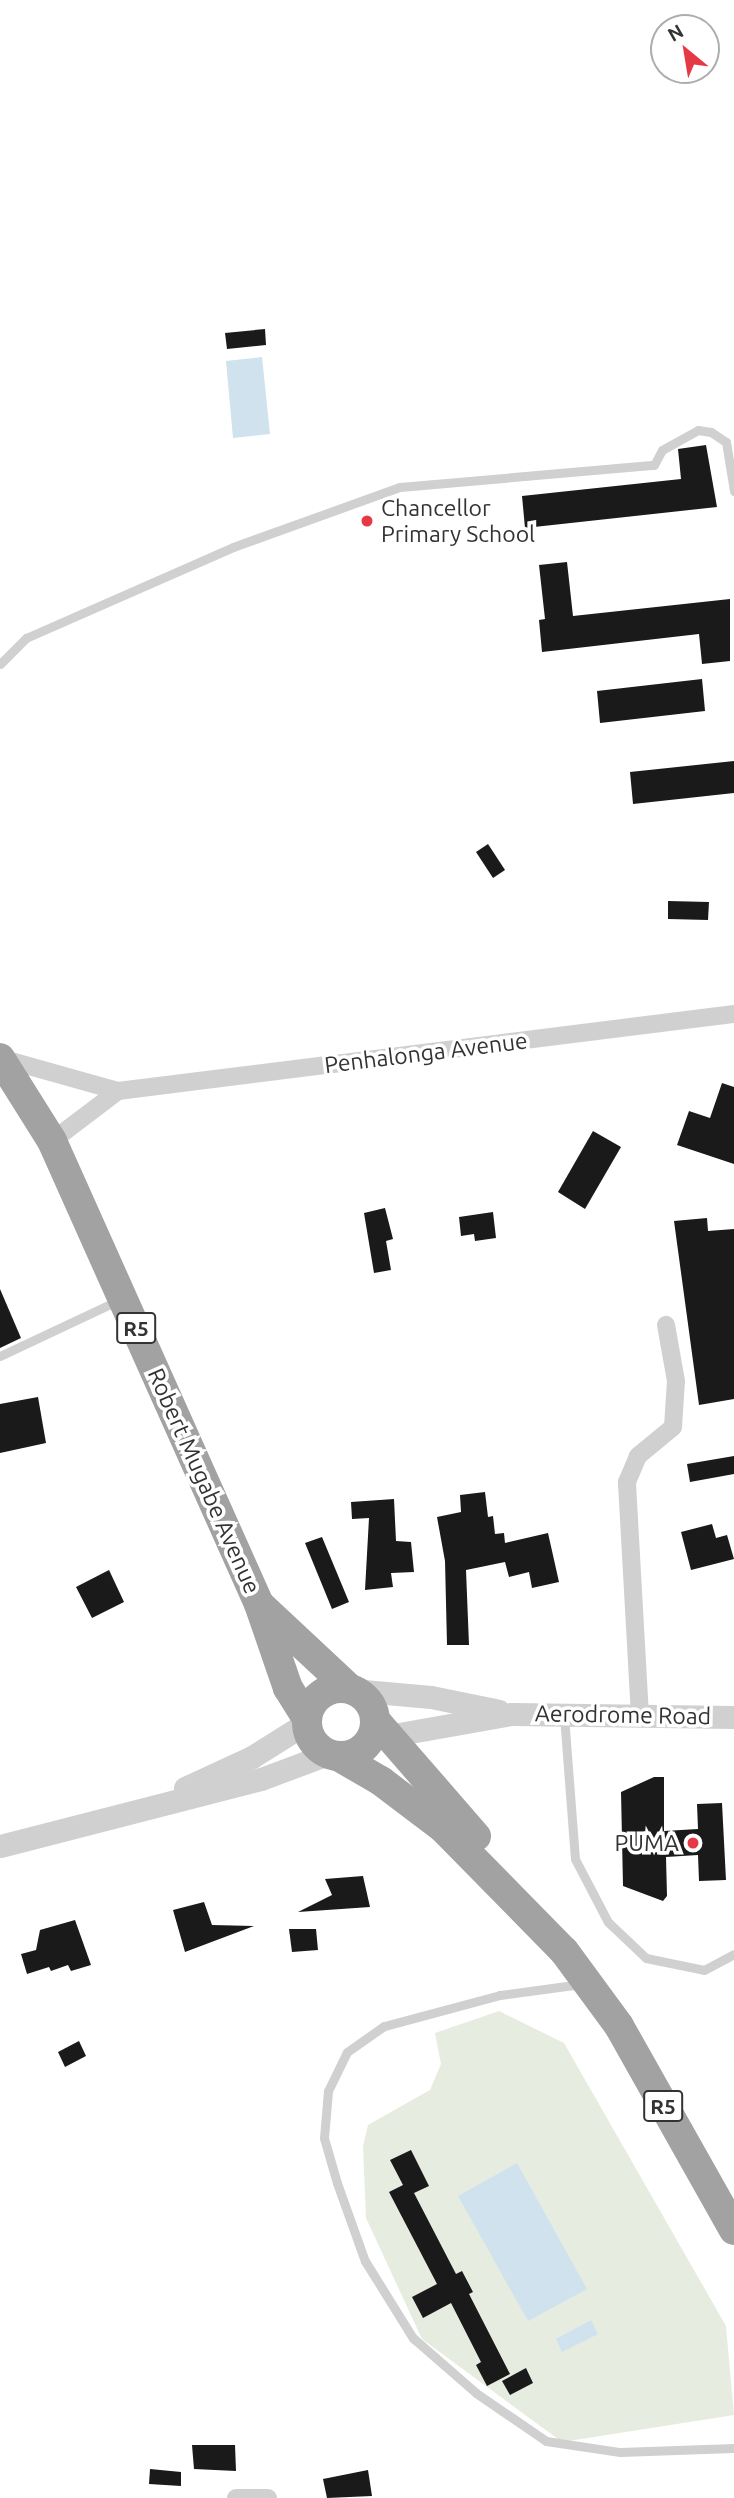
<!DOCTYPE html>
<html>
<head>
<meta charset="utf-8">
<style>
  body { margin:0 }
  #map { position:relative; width:734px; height:2498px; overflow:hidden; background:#fff; font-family:Ubuntu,sans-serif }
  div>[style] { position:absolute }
  .green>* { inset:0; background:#e6ecdf }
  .water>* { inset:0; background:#cfe2ee }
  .building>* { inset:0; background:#1a1a1a }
  .service>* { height:9px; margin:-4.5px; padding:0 4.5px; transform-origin:4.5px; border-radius:4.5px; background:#d0d0d0 }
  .minor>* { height:18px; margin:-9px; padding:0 9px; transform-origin:9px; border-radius:9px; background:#d0d0d0 }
  .tertiary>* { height:23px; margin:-11.5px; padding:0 11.5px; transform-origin:11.5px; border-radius:11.5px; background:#d0d0d0 }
  .trunk>* { height:30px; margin:-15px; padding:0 15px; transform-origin:15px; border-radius:15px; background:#a2a2a2 }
  .trunk>.ring { margin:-15px; padding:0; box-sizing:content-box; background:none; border:30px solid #a2a2a2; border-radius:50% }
  .dots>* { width:19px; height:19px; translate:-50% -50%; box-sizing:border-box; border:4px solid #fff; border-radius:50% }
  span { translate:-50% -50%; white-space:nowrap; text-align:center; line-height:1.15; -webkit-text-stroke:7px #fff; paint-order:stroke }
  .shield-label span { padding:2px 5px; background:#fff; border:2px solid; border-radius:5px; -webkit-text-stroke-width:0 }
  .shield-label { font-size:21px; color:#333; font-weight:700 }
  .poi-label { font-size:23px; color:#333 }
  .left { translate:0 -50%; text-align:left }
  .right { translate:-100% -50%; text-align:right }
  .street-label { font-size:23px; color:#333 }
  .north { position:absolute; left:650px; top:14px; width:70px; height:70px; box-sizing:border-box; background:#fff; border:2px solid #adadad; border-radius:50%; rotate:330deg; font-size:19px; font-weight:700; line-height:28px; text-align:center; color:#333 }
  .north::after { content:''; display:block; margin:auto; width:24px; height:32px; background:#e63946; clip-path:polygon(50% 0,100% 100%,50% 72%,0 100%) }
</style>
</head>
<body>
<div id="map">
  <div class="green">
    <div style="clip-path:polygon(499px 2011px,564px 2043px,726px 2326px,734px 2415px,562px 2442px,422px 2339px,366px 2218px,363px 2146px,368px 2125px,430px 2090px,441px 2064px,435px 2033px)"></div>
  </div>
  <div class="water">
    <div style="clip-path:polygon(262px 357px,270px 434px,233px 438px,226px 361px)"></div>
    <div style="clip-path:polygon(517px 2163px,587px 2289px,528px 2321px,458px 2196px)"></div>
    <div style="clip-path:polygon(591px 2320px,598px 2334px,562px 2352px,556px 2339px)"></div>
  </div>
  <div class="building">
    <div style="clip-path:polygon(265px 329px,266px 345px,227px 349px,225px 333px)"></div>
    <div style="clip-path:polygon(706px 445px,717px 507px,525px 528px,522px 496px,681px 479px,678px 449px)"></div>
    <div style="clip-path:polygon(567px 562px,573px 616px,730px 599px,730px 661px,702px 664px,699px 634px,542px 652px,539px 620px,545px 619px,539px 565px)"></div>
    <div style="clip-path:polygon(702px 679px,705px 711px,600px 723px,597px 691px)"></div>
    <div style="clip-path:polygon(734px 761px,734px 793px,633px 804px,630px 772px)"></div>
    <div style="clip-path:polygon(488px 844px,505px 870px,493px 878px,476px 852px)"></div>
    <div style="clip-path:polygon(668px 901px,709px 902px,708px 920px,668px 919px)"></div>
    <div style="clip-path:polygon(722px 1083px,734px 1087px,734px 1164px,677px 1145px,689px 1111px,710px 1118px)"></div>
    <div style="clip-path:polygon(593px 1131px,621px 1147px,585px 1209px,558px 1192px)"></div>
    <div style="clip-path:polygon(385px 1208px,393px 1239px,386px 1241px,391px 1270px,374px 1273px,364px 1213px)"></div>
    <div style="clip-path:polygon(493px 1212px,496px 1238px,475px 1241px,474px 1234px,461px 1236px,459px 1217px)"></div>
    <div style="clip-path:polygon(707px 1218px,708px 1231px,734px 1229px,734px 1399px,699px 1405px,674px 1221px)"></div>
    <div style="clip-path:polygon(0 1289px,21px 1338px,0 1348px)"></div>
    <div style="clip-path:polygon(38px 1397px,46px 1443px,0 1453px,0 1404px)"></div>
    <div style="clip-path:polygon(734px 1456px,734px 1474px,690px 1482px,687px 1464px)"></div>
    <div style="clip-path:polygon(485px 1492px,488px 1517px,493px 1516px,495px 1534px,504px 1533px,505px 1543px,548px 1533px,559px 1582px,532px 1588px,529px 1572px,509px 1577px,505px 1562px,466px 1570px,469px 1645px,447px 1645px,445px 1561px,437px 1517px,461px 1512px,460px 1495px)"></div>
    <div style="clip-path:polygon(394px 1499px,396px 1541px,411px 1542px,414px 1572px,391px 1573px,393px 1587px,365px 1590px,369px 1518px,352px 1519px,351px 1502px)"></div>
    <div style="clip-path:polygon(712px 1524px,716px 1538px,727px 1535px,734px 1559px,691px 1570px,681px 1532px)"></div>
    <div style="clip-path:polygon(322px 1537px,349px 1602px,332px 1609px,305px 1543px)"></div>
    <div style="clip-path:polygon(109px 1570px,124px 1602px,92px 1618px,76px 1587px)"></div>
    <div style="clip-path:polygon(654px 1777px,664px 1777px,664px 1831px,698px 1829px,697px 1804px,722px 1803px,726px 1880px,699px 1881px,698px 1855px,666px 1857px,667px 1896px,663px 1901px,623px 1886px,621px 1792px)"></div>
    <div style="clip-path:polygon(363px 1876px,370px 1907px,298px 1912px,332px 1895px,325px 1879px)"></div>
    <div style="clip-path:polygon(204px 1902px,212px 1925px,254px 1926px,185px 1952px,173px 1910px)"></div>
    <div style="clip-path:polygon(75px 1920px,91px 1965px,71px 1971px,68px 1965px,51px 1971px,49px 1967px,27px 1974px,21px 1954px,36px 1950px,40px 1930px)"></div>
    <div style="clip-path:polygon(289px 1929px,316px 1929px,318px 1950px,292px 1952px)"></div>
    <div style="clip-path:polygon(79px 2041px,86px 2056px,65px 2067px,58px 2052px)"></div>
    <div style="clip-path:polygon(411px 2150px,429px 2186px,414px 2193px,456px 2274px,462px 2271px,473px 2292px,469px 2294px,510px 2374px,487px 2386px,476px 2365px,481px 2362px,451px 2303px,423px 2318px,412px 2297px,437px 2284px,389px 2192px,403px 2185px,390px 2160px)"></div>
    <div style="clip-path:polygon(526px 2368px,533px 2383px,510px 2395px,502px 2381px)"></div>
    <div style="clip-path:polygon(192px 2445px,235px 2445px,236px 2471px,194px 2469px)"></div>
    <div style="clip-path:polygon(150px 2469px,181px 2472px,181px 2486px,149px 2484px)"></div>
    <div style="clip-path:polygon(368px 2470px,372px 2496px,327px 2498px,323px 2479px)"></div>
  </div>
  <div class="service">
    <div style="left:0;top:664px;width:37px;rotate:-45deg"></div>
    <div style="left:26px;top:638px;width:226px;rotate:-23.7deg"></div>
    <div style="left:233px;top:547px;width:177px;rotate:-19.8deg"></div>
    <div style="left:400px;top:487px;width:255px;rotate:-5deg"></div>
    <div style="left:654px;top:465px;width:17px;rotate:-62deg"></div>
    <div style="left:662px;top:450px;width:41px;rotate:-29.1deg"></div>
    <div style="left:698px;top:430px;width:13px;rotate:9deg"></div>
    <div style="left:711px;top:432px;width:18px;rotate:34deg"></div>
    <div style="left:726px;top:442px;width:50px;rotate:80.7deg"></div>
    <div style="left:0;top:1356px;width:132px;rotate:-25.2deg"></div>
    <div style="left:564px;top:1716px;width:143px;rotate:85.6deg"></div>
    <div style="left:575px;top:1859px;width:71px;rotate:62.4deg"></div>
    <div style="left:608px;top:1922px;width:52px;rotate:43.5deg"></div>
    <div style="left:646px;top:1958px;width:59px;rotate:11.7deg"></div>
    <div style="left:704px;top:1970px;width:34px;rotate:-28deg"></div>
    <div style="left:581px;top:1984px;width:82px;rotate:172.3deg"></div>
    <div style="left:500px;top:1995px;width:120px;rotate:165deg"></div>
    <div style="left:384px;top:2026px;width:45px;rotate:144.9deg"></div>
    <div style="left:347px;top:2052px;width:43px;rotate:116deg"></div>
    <div style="left:328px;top:2091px;width:47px;rotate:94.9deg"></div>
    <div style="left:324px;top:2138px;width:47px;rotate:73.9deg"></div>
    <div style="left:337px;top:2183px;width:83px;rotate:70.3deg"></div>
    <div style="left:365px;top:2261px;width:91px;rotate:58.1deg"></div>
    <div style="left:413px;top:2338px;width:84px;rotate:41.1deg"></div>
    <div style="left:476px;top:2393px;width:85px;rotate:34.4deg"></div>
    <div style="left:546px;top:2441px;width:75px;rotate:8.5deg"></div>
    <div style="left:620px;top:2452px;width:114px;rotate:-2deg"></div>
  </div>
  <div class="minor">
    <div style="left:0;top:1058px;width:123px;rotate:15.6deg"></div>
    <div style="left:118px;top:1091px;width:621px;rotate:-7.13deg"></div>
    <div style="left:52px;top:1141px;width:83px;rotate:-37.1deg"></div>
    <div style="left:640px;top:1716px;width:234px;rotate:-93.2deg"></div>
    <div style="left:627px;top:1482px;width:28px;rotate:-67deg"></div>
    <div style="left:638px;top:1456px;width:45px;rotate:-39.6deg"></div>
    <div style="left:673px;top:1427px;width:46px;rotate:-86.3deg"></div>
    <div style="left:676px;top:1381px;width:57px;rotate:-100.1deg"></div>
    <div style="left:236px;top:2498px;width:32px"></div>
  </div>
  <div class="tertiary">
    <div style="left:352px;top:1690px;width:79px;rotate:5.1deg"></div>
    <div style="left:431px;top:1697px;width:69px;rotate:11.6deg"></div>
    <div style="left:371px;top:1739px;width:143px;rotate:-10.1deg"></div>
    <div style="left:512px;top:1714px;width:222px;rotate:0.8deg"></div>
    <div style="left:185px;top:1788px;width:74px;rotate:-24.8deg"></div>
    <div style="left:252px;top:1757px;width:64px;rotate:-32.2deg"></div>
    <div style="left:0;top:1846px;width:269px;rotate:-14.4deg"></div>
    <div style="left:261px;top:1779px;width:72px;rotate:-20.5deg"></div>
  </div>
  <div class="trunk">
    <div style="left:0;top:1058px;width:98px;rotate:57.9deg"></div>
    <div style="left:52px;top:1141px;width:507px;rotate:65.91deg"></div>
    <div style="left:259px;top:1604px;width:89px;rotate:71deg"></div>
    <div style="left:288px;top:1688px;width:36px;rotate:58deg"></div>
    <div style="left:260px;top:1605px;width:123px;rotate:43deg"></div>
    <div class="ring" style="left:307px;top:1688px;width:38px;height:38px"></div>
    <div style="left:375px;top:1720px;width:154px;rotate:49deg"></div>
    <div style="left:338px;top:1756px;width:50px;rotate:30.2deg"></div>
    <div style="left:381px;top:1781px;width:78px;rotate:37.2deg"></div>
    <div style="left:443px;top:1828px;width:173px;rotate:45.5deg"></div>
    <div style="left:564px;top:1951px;width:93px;rotate:53.7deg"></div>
    <div style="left:619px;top:2026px;width:234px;rotate:60.6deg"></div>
  </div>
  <div class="dots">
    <div style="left:367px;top:521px;background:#e63946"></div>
    <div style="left:693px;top:1843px;background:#e63946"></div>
  </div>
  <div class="shield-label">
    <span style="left:136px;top:1328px">R5</span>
    <span style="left:663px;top:2106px">R5</span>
  </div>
  <div class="poi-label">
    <span class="left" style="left:381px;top:521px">Chancellor<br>Primary School</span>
    <span class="right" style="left:679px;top:1843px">PUMA</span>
  </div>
  <div class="street-label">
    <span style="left:426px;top:1053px;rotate:-7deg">Penhalonga Avenue</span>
    <span style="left:204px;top:1481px;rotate:66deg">Robert Mugabe Avenue</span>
    <span style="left:623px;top:1715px;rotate:1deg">Aerodrome Road</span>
  </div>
  <div class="north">N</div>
</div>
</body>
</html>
